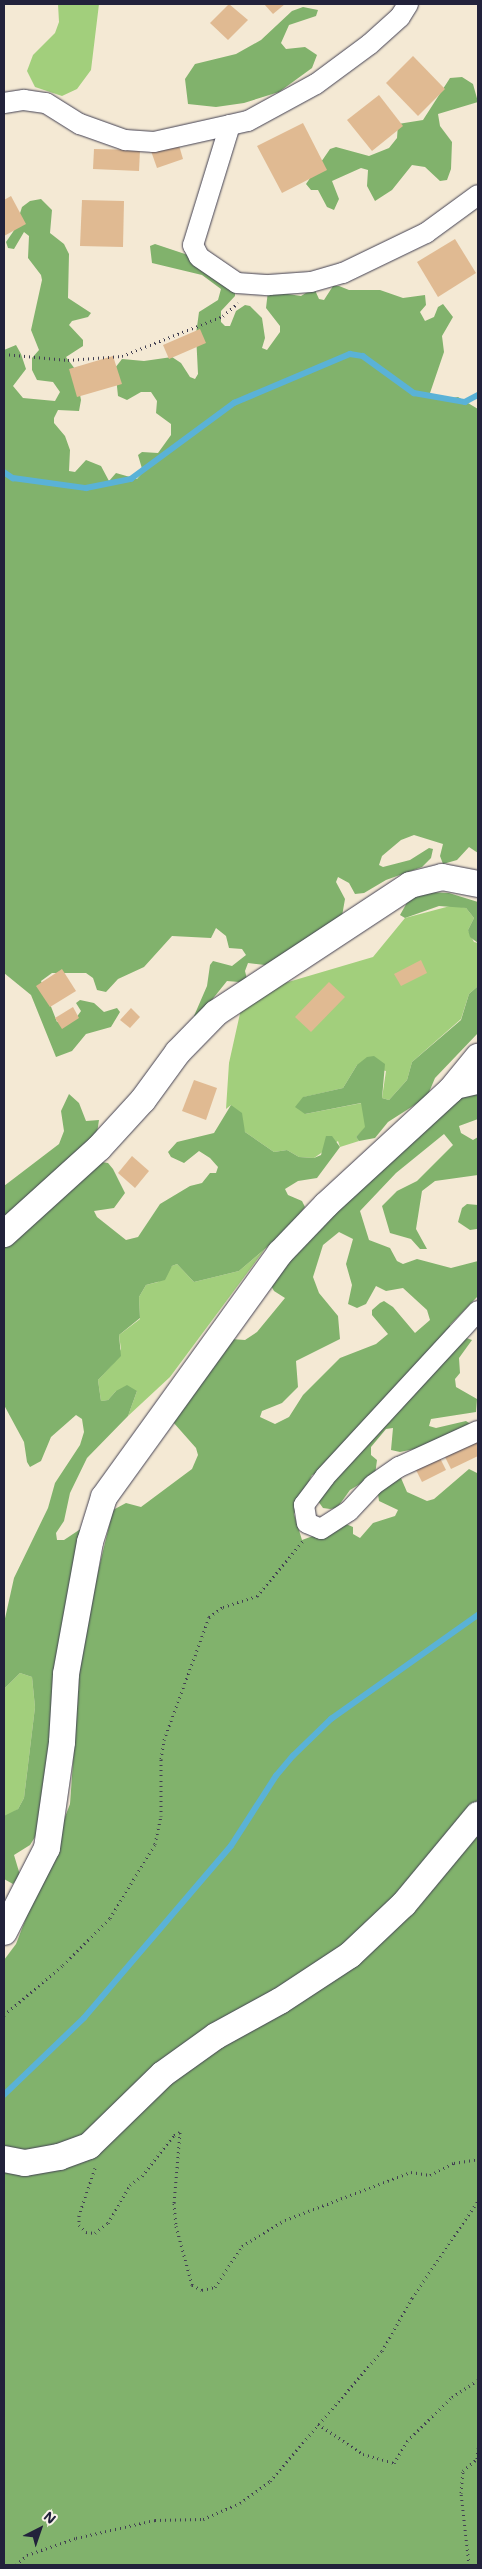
<!DOCTYPE html>
<html>
<head>
<meta charset="utf-8">
<style>
  body { margin:0 }
  #map { position:relative; width:482px; height:2569px; overflow:hidden; background:#f4e9d4; font-family:Mali,sans-serif }
  div>[style] { position:absolute }
  .green>* { inset:0; background:#a2cf7c }
  .forest>* { inset:0; background:#81b26c }
  .stream>* { height:5.5px; margin:-2.75px; padding:0 2.75px; transform-origin:2.75px; border-radius:2.75px; background:#5ab2d7 }
  .building>* { inset:0; background:#e0ba92 }
  .path>* { height:3px; margin-top:-1.5px; transform-origin:0; background:repeating-linear-gradient(90deg,#424052 0 1px,transparent 0 5px) }
  .roads { filter:drop-shadow(0 0 1px #424052) drop-shadow(0 0 1px #424052) }
  .minor>* { height:20px; margin:-10px; padding:0 10px; transform-origin:10px; border-radius:10px; background:#fff }
  .tertiary>* { height:26px; margin:-13px; padding:0 13px; transform-origin:13px; border-radius:13px; background:#fff }
  span { translate:-50% -50%; white-space:nowrap; text-align:center; line-height:1.15; -webkit-text-stroke:4.5px #f7f3e8; paint-order:stroke }
  .frame { position:absolute; inset:0; border:5px solid #22223b; pointer-events:none }
  .north { position:absolute; left:15px; top:2504px; width:50px; height:50px; -webkit-text-stroke:4px #f7f3e8; paint-order:stroke; rotate:41deg; font-size:14px; font-weight:700; line-height:20px; text-align:center; color:#22223b }
  .north::after { content:''; display:block; margin:auto; width:18px; height:22px; background:#22223b; clip-path:polygon(50% 0,100% 100%,50% 72%,0 100%) }
</style>
</head>
<body>
<div id="map">
  <div class="green">
    <div style="clip-path:polygon(58px 4px,99px 4px,91px 70px,77px 89px,62px 96px,35px 87px,27px 71px,33px 55px,55px 33px,59px 22px)"></div>
    <div style="clip-path:polygon(454px 905px,466px 908px,474px 918px,468px 930px,474px 942px,478px 943px,478px 986px,469px 994px,461px 1019px,412px 1062px,407px 1080px,389px 1100px,382px 1098px,386px 1071px,357px 1065px,343px 1088px,304px 1097px,305px 1114px,362px 1103px,366px 1122px,365px 1128px,356px 1137px,359px 1141px,340px 1147px,338px 1141px,314px 1158px,299px 1157px,287px 1150px,274px 1152px,245px 1132px,231px 1105px,226px 1109px,229px 1063px,241px 1009px,278px 985px,373px 957px,405px 918px)"></div>
    <div style="clip-path:polygon(265px 1249px,170px 1377px,128px 1416px,137px 1391px,116px 1391px,108px 1400px,101px 1401px,98px 1380px,112px 1365px,121px 1349px,119px 1335px,140px 1319px,139px 1297px,146px 1285px,158px 1282px,172px 1266px,177px 1264px,194px 1282px,239px 1271px)"></div>
    <div style="clip-path:polygon(20px 1673px,32px 1677px,35px 1707px,24px 1798px,18px 1809px,7px 1817px,4px 1816px,4px 1689px)"></div>
  </div>
  <div class="forest">
    <div style="clip-path:polygon(303px 7px,318px 10px,316px 16px,289px 25px,281px 43px,286px 49px,305px 47px,317px 55px,312px 68px,279px 92px,244px 103px,216px 107px,188px 104px,185px 79px,195px 64px,236px 54px,261px 40px,292px 11px)"></div>
    <div style="clip-path:polygon(462px 77px,473px 84px,478px 102px,438px 114px,440px 126px,452px 142px,451px 169px,447px 180px,440px 181px,425px 167px,412px 165px,392px 190px,375px 201px,367px 186px,368px 170px,361px 168px,332px 181px,339px 199px,334px 210px,327px 207px,318px 190px,311px 190px,306px 184px,330px 149px,336px 147px,369px 156px,389px 148px,397px 138px,398px 124px,423px 120px,450px 78px)"></div>
    <div style="clip-path:polygon(41px 199px,52px 210px,50px 233px,64px 244px,69px 254px,68px 298px,91px 313px,88px 317px,72px 321px,69px 325px,83px 340px,83px 346px,66px 357px,75px 369px,81px 400px,79px 411px,58px 410px,54px 418px,54px 423px,65px 436px,70px 450px,69px 471px,75px 472px,86px 460px,101px 466px,109px 481px,116px 473px,137px 479px,143px 472px,138px 455px,142px 452px,158px 453px,171px 435px,171px 424px,156px 413px,157px 401px,151px 392px,141px 392px,127px 400px,118px 396px,115px 368px,122px 359px,144px 361px,172px 357px,181px 363px,190px 377px,195px 379px,198px 374px,196px 334px,199px 312px,218px 300px,221px 289px,202px 275px,152px 263px,150px 246px,155px 244px,200px 259px,235px 284px,235px 296px,221px 311px,221px 322px,225px 326px,230px 326px,236px 311px,245px 305px,250px 306px,262px 318px,265px 338px,262px 348px,267px 350px,280px 332px,280px 326px,266px 308px,268px 291px,301px 296px,314px 288px,319px 299px,324px 300px,333px 286px,339px 286px,349px 290px,380px 290px,403px 298px,425px 295px,426px 305px,420px 312px,425px 321px,434px 317px,438px 307px,443px 304px,453px 317px,442px 336px,444px 352px,430px 393px,442px 400px,458px 397px,478px 409px,478px 853px,469px 847px,457px 860px,443px 864px,440px 856px,443px 844px,414px 835px,401px 840px,382px 856px,379px 865px,383px 867px,410px 860px,429px 848px,433px 849px,431px 858px,422px 867px,386px 880px,364px 893px,355px 894px,349px 883px,338px 877px,336px 882px,345px 899px,342px 916px,265px 965px,248px 963px,245px 971px,247px 979px,239px 982px,227px 981px,199px 1016px,194px 1016px,207px 986px,210px 965px,213px 961px,232px 966px,246px 955px,242px 949px,229px 948px,226px 936px,216px 928px,211px 938px,172px 936px,144px 967px,118px 979px,106px 992px,97px 990px,93px 978px,86px 973px,52px 973px,41px 981px,57px 1022px,76px 1018px,81px 1011px,76px 1003px,80px 1000px,94px 1003px,104px 1012px,117px 1008px,120px 1012px,111px 1027px,86px 1034px,72px 1051px,56px 1057px,31px 995px,4px 973px,4px 350px,16px 345px,21px 354px,26px 369px,13px 386px,23px 398px,55px 401px,60px 392px,53px 382px,37px 380px,32px 370px,32px 358px,39px 350px,31px 330px,42px 280px,41px 275px,28px 258px,29px 236px,24px 232px,14px 249px,8px 248px,6px 242px,15px 229px,22px 207px,30px 201px)"></div>
    <div style="clip-path:polygon(429px 892px,449px 893px,478px 902px,478px 943px,470px 937px,468px 930px,474px 918px,466px 908px,439px 906px,405px 918px,400px 915px,409px 899px)"></div>
    <div style="clip-path:polygon(478px 986px,478px 1033px,435px 1078px,427px 1097px,388px 1122px,375px 1138px,359px 1141px,356px 1137px,365px 1127px,361px 1103px,305px 1114px,295px 1107px,303px 1097px,343px 1088px,357px 1065px,367px 1057px,374px 1056px,385px 1064px,382px 1098px,389px 1100px,407px 1080px,412px 1062px,461px 1020px,469px 994px)"></div>
    <div style="clip-path:polygon(69px 1094px,79px 1103px,86px 1121px,99px 1120px,97px 1133px,4px 1217px,4px 1186px,59px 1144px,64px 1131px,61px 1111px)"></div>
    <div style="clip-path:polygon(evenodd,478px 1094px,478px 1119px,459px 1126px,461px 1133px,473px 1140px,478px 1137px,478px 1175px,435px 1181px,422px 1191px,416px 1229px,427px 1249px,420px 1249px,411px 1239px,390px 1233px,382px 1206px,397px 1191px,417px 1181px,453px 1145px,444px 1134px,396px 1173px,360px 1211px,369px 1240px,390px 1248px,397px 1261px,403px 1264px,417px 1259px,451px 1268px,478px 1261px,478px 1296px,450px 1325px,450px 1332px,472px 1340px,459px 1358px,460px 1373px,455px 1379px,456px 1387px,477px 1399px,476px 1412px,431px 1419px,429px 1426px,436px 1428px,466px 1421px,472px 1425px,424px 1447px,400px 1452px,391px 1450px,393px 1428px,386px 1429px,371px 1447px,371px 1455px,377px 1460px,375px 1475px,350px 1490px,337px 1508px,330px 1509px,323px 1508px,318px 1501px,326px 1471px,312px 1475px,294px 1514px,302px 1540px,346px 1524px,353px 1527px,353px 1534px,360px 1538px,373px 1523px,395px 1516px,398px 1510px,379px 1501px,378px 1494px,383px 1482px,395px 1474px,401px 1478px,407px 1492px,427px 1501px,434px 1499px,469px 1469px,477px 1473px,478px 2565px,4px 2565px,4px 1960px,16px 1944px,70px 1804px,82px 1637px,113px 1510px,126px 1503px,141px 1507px,192px 1469px,198px 1455px,196px 1448px,173px 1422px,231px 1339px,245px 1340px,257px 1332px,285px 1298px,274px 1291px,269px 1282px,276px 1269px,453px 1098px,478px 1094px,339px 1232px,353px 1239px,346px 1264px,352px 1285px,348px 1304px,357px 1308px,366px 1304px,376px 1286px,386px 1291px,403px 1288px,427px 1310px,430px 1320px,415px 1333px,393px 1307px,384px 1301px,380px 1303px,372px 1310px,372px 1315px,388px 1334px,376px 1344px,340px 1358px,303px 1395px,289px 1417px,275px 1424px,260px 1417px,262px 1411px,282px 1403px,298px 1387px,296px 1361px,340px 1339px,338px 1316px,319px 1293px,313px 1277px,323px 1245px,339px 1232px)"></div>
    <div style="clip-path:polygon(231px 1105px,242px 1113px,245px 1132px,274px 1152px,287px 1150px,299px 1157px,314px 1158px,321px 1155px,326px 1136px,332px 1136px,340px 1147px,317px 1178px,298px 1181px,285px 1189px,288px 1195px,302px 1201px,305px 1207px,287px 1230px,239px 1271px,194px 1282px,177px 1264px,172px 1266px,165px 1280px,146px 1285px,139px 1297px,140px 1318px,119px 1335px,121px 1356px,98px 1380px,101px 1401px,108px 1400px,116px 1391px,127px 1385px,137px 1391px,128px 1416px,87px 1458px,70px 1493px,64px 1521px,56px 1533px,57px 1540px,64px 1540px,85px 1526px,37px 1834px,30px 1845px,14px 1855px,20px 1875px,13px 1884px,4px 1879px,4px 1816px,18px 1809px,24px 1798px,35px 1707px,32px 1677px,20px 1673px,4px 1689px,4px 1623px,14px 1578px,48px 1508px,55px 1483px,80px 1445px,84px 1432px,82px 1419px,76px 1415px,51px 1437px,41px 1461px,30px 1467px,27px 1462px,24px 1442px,4px 1405px,4px 1240px,95px 1161px,108px 1163px,113px 1169px,125px 1193px,114px 1208px,94px 1211px,97px 1217px,126px 1240px,138px 1237px,160px 1204px,190px 1186px,202px 1183px,210px 1173px,216px 1173px,218px 1167px,210px 1158px,199px 1151px,184px 1163px,171px 1157px,168px 1152px,177px 1142px,214px 1133px)"></div>
    <div style="clip-path:polygon(467px 1204px,478px 1205px,477px 1229px,470px 1230px,458px 1222px,462px 1208px)"></div>
  </div>
  <div class="stream">
    <div style="left:4px;top:472px;width:11px;rotate:34deg"></div>
    <div style="left:13px;top:478px;width:74px;rotate:7.8deg"></div>
    <div style="left:86px;top:488px;width:46px;rotate:-11.3deg"></div>
    <div style="left:131px;top:479px;width:128px;rotate:-36.4deg"></div>
    <div style="left:234px;top:403px;width:126px;rotate:-22.9deg"></div>
    <div style="left:350px;top:354px;width:13px;rotate:9deg"></div>
    <div style="left:363px;top:356px;width:63px;rotate:36deg"></div>
    <div style="left:414px;top:393px;width:52px;rotate:10deg"></div>
    <div style="left:465px;top:402px;width:15px;rotate:-28deg"></div>
    <div style="left:4px;top:2095px;width:111px;rotate:-43.9deg"></div>
    <div style="left:84px;top:2018px;width:226px;rotate:-49.5deg"></div>
    <div style="left:231px;top:1846px;width:83px;rotate:-57.3deg"></div>
    <div style="left:276px;top:1776px;width:26px;rotate:-50deg"></div>
    <div style="left:293px;top:1756px;width:53px;rotate:-44.2deg"></div>
    <div style="left:331px;top:1719px;width:180px;rotate:-35.3deg"></div>
  </div>
  <div class="building">
    <div style="clip-path:polygon(229px 4px,248px 20px,228px 40px,210px 23px)"></div>
    <div style="clip-path:polygon(264px 4px,285px 4px,273px 14px)"></div>
    <div style="clip-path:polygon(413px 56px,445px 89px,418px 116px,386px 83px)"></div>
    <div style="clip-path:polygon(379px 95px,403px 126px,372px 151px,347px 120px)"></div>
    <div style="clip-path:polygon(303px 123px,327px 170px,282px 193px,257px 146px)"></div>
    <div style="clip-path:polygon(178px 142px,183px 159px,157px 168px,151px 151px)"></div>
    <div style="clip-path:polygon(94px 149px,140px 150px,139px 171px,93px 169px)"></div>
    <div style="clip-path:polygon(11px 196px,26px 224px,4px 236px,4px 200px)"></div>
    <div style="clip-path:polygon(82px 200px,124px 201px,123px 247px,80px 246px)"></div>
    <div style="clip-path:polygon(455px 239px,476px 273px,438px 297px,417px 262px)"></div>
    <div style="clip-path:polygon(200px 329px,206px 343px,169px 359px,163px 345px)"></div>
    <div style="clip-path:polygon(113px 356px,122px 384px,77px 397px,69px 369px)"></div>
    <div style="clip-path:polygon(421px 960px,427px 973px,401px 986px,394px 974px)"></div>
    <div style="clip-path:polygon(62px 969px,76px 991px,50px 1007px,36px 986px)"></div>
    <div style="clip-path:polygon(329px 982px,345px 997px,311px 1032px,295px 1017px)"></div>
    <div style="clip-path:polygon(73px 1007px,79px 1018px,62px 1029px,55px 1018px)"></div>
    <div style="clip-path:polygon(131px 1008px,140px 1017px,130px 1028px,120px 1020px)"></div>
    <div style="clip-path:polygon(194px 1080px,217px 1088px,206px 1120px,182px 1111px)"></div>
    <div style="clip-path:polygon(132px 1156px,149px 1171px,135px 1188px,118px 1173px)"></div>
    <div style="clip-path:polygon(478px 1436px,478px 1456px,451px 1469px,443px 1453px)"></div>
    <div style="clip-path:polygon(439px 1456px,446px 1470px,422px 1482px,415px 1468px)"></div>
  </div>
  <div class="path">
    <div style="left:4px;top:354px;width:64px;rotate:5.4deg"></div>
    <div style="left:68px;top:360px;width:54px;rotate:-4.2deg"></div>
    <div style="left:122px;top:356px;width:109px;rotate:-21.6deg"></div>
    <div style="left:223px;top:316px;width:20px;rotate:-41deg"></div>
    <div style="left:4px;top:2015px;width:77px;rotate:-40.3deg"></div>
    <div style="left:63px;top:1965px;width:66px;rotate:-45deg"></div>
    <div style="left:110px;top:1918px;width:87px;rotate:-58.7deg"></div>
    <div style="left:155px;top:1844px;width:29px;rotate:-78deg"></div>
    <div style="left:161px;top:1816px;width:57px;rotate:-90deg"></div>
    <div style="left:161px;top:1759px;width:19px;rotate:-81deg"></div>
    <div style="left:164px;top:1740px;width:131px;rotate:-69.9deg"></div>
    <div style="left:209px;top:1617px;width:17px;rotate:-36deg"></div>
    <div style="left:223px;top:1607px;width:36px;rotate:-18deg"></div>
    <div style="left:257px;top:1596px;width:72px;rotate:-50.1deg"></div>
    <div style="left:95px;top:2168px;width:50px;rotate:108.8deg"></div>
    <div style="left:79px;top:2215px;width:10px;rotate:90deg"></div>
    <div style="left:79px;top:2225px;width:10px;rotate:45deg"></div>
    <div style="left:86px;top:2232px;width:9px;rotate:6deg"></div>
    <div style="left:95px;top:2233px;width:16px;rotate:-38deg"></div>
    <div style="left:108px;top:2223px;width:44px;rotate:-59.9deg"></div>
    <div style="left:130px;top:2185px;width:15px;rotate:-37deg"></div>
    <div style="left:142px;top:2176px;width:52px;rotate:-52deg"></div>
    <div style="left:174px;top:2135px;width:7px;rotate:-27deg"></div>
    <div style="left:180px;top:2132px;width:71px;rotate:94.8deg"></div>
    <div style="left:174px;top:2203px;width:23px;rotate:85deg"></div>
    <div style="left:176px;top:2226px;width:61px;rotate:74.8deg"></div>
    <div style="left:192px;top:2285px;width:11px;rotate:27deg"></div>
    <div style="left:202px;top:2290px;width:13px;rotate:-13deg"></div>
    <div style="left:215px;top:2287px;width:49px;rotate:-56.6deg"></div>
    <div style="left:242px;top:2246px;width:50px;rotate:-31.2deg"></div>
    <div style="left:285px;top:2220px;width:135px;rotate:-20.9deg"></div>
    <div style="left:411px;top:2172px;width:19px;rotate:9deg"></div>
    <div style="left:430px;top:2175px;width:27px;rotate:-27deg"></div>
    <div style="left:454px;top:2163px;width:24px;rotate:-9deg"></div>
    <div style="left:318px;top:2424px;width:54px;rotate:33.7deg"></div>
    <div style="left:363px;top:2454px;width:32px;rotate:16deg"></div>
    <div style="left:394px;top:2463px;width:26px;rotate:-59deg"></div>
    <div style="left:407px;top:2441px;width:63px;rotate:-44.4deg"></div>
    <div style="left:452px;top:2397px;width:31px;rotate:-33deg"></div>
    <div style="left:16px;top:2565px;width:15px;rotate:-42deg"></div>
    <div style="left:27px;top:2555px;width:52px;rotate:-19.1deg"></div>
    <div style="left:76px;top:2538px;width:81px;rotate:-12.8deg"></div>
    <div style="left:155px;top:2520px;width:48px;rotate:-1.2deg"></div>
    <div style="left:203px;top:2519px;width:40px;rotate:-23.4deg"></div>
    <div style="left:240px;top:2503px;width:37px;rotate:-36deg"></div>
    <div style="left:270px;top:2481px;width:172px;rotate:-49.3deg"></div>
    <div style="left:382px;top:2351px;width:61px;rotate:-60.5deg"></div>
    <div style="left:412px;top:2298px;width:117px;rotate:-55.8deg"></div>
    <div style="left:469px;top:2565px;width:72px;rotate:-96.3deg"></div>
    <div style="left:461px;top:2493px;width:22px;rotate:-85deg"></div>
    <div style="left:463px;top:2471px;width:18px;rotate:-41deg"></div>
    <div style="left:477px;top:2459px;width:11px;rotate:-85deg"></div>
  </div>
  <div class="roads">
    <div class="minor">
      <div style="left:4px;top:103px;width:20px;rotate:-9deg"></div>
      <div style="left:24px;top:100px;width:22px;rotate:8deg"></div>
      <div style="left:46px;top:103px;width:40px;rotate:32deg"></div>
      <div style="left:80px;top:124px;width:48px;rotate:19.6deg"></div>
      <div style="left:125px;top:140px;width:29px;rotate:4deg"></div>
      <div style="left:154px;top:142px;width:78px;rotate:-12.6deg"></div>
      <div style="left:230px;top:125px;width:18px;rotate:-13deg"></div>
      <div style="left:248px;top:121px;width:77px;rotate:-28.6deg"></div>
      <div style="left:316px;top:84px;width:67px;rotate:-36.5deg"></div>
      <div style="left:370px;top:44px;width:40px;rotate:-42deg"></div>
      <div style="left:400px;top:17px;width:15px;rotate:-58deg"></div>
      <div style="left:230px;top:125px;width:126px;rotate:107.1deg"></div>
      <div style="left:193px;top:245px;width:13px;rotate:63deg"></div>
      <div style="left:199px;top:257px;width:46px;rotate:34.4deg"></div>
      <div style="left:237px;top:283px;width:32px;rotate:4deg"></div>
      <div style="left:269px;top:285px;width:42px;rotate:-4.1deg"></div>
      <div style="left:311px;top:282px;width:33px;rotate:-16deg"></div>
      <div style="left:343px;top:273px;width:92px;rotate:-25.7deg"></div>
      <div style="left:426px;top:233px;width:64px;rotate:-36.2deg"></div>
      <div style="left:451px;top:1090px;width:28px;rotate:-13deg"></div>
      <div style="left:478px;top:1311px;width:226px;rotate:132.7deg"></div>
      <div style="left:325px;top:1477px;width:35px;rotate:127deg"></div>
      <div style="left:304px;top:1505px;width:18px;rotate:81deg"></div>
      <div style="left:307px;top:1523px;width:15px;rotate:23deg"></div>
      <div style="left:321px;top:1529px;width:33px;rotate:-33deg"></div>
      <div style="left:349px;top:1511px;width:35px;rotate:-47deg"></div>
      <div style="left:373px;top:1485px;width:32px;rotate:-35deg"></div>
      <div style="left:399px;top:1467px;width:87px;rotate:-24.5deg"></div>
    </div>
    <div class="tertiary">
      <div style="left:4px;top:1234px;width:128px;rotate:-42.2deg"></div>
      <div style="left:99px;top:1148px;width:65px;rotate:-47.5deg"></div>
      <div style="left:143px;top:1100px;width:59px;rotate:-53.9deg"></div>
      <div style="left:178px;top:1052px;width:54px;rotate:-45.7deg"></div>
      <div style="left:216px;top:1013px;width:232px;rotate:-33.4deg"></div>
      <div style="left:410px;top:885px;width:33px;rotate:-14deg"></div>
      <div style="left:442px;top:877px;width:37px;rotate:11deg"></div>
      <div style="left:4px;top:1932px;width:94px;rotate:-62.9deg"></div>
      <div style="left:47px;top:1848px;width:107px;rotate:-81.9deg"></div>
      <div style="left:62px;top:1742px;width:68px;rotate:-86.6deg"></div>
      <div style="left:66px;top:1674px;width:134px;rotate:-79.7deg"></div>
      <div style="left:90px;top:1542px;width:47px;rotate:-72.7deg"></div>
      <div style="left:104px;top:1497px;width:301px;rotate:-54.2deg"></div>
      <div style="left:280px;top:1253px;width:66px;rotate:-46.2deg"></div>
      <div style="left:326px;top:1205px;width:170px;rotate:-42.6deg"></div>
      <div style="left:451px;top:1090px;width:43px;rotate:-50.7deg"></div>
      <div style="left:4px;top:2159px;width:21px;rotate:11deg"></div>
      <div style="left:25px;top:2163px;width:35px;rotate:-10deg"></div>
      <div style="left:59px;top:2157px;width:32px;rotate:-20deg"></div>
      <div style="left:89px;top:2146px;width:103px;rotate:-44.2deg"></div>
      <div style="left:163px;top:2074px;width:65px;rotate:-35.6deg"></div>
      <div style="left:216px;top:2036px;width:73px;rotate:-28.7deg"></div>
      <div style="left:280px;top:2001px;width:84px;rotate:-33.3deg"></div>
      <div style="left:350px;top:1955px;width:74px;rotate:-43.4deg"></div>
      <div style="left:404px;top:1904px;width:116px;rotate:-50.3deg"></div>
    </div>
  </div>
  <div class="frame"></div>
  <div class="north">N</div>
</div>
</body>
</html>
